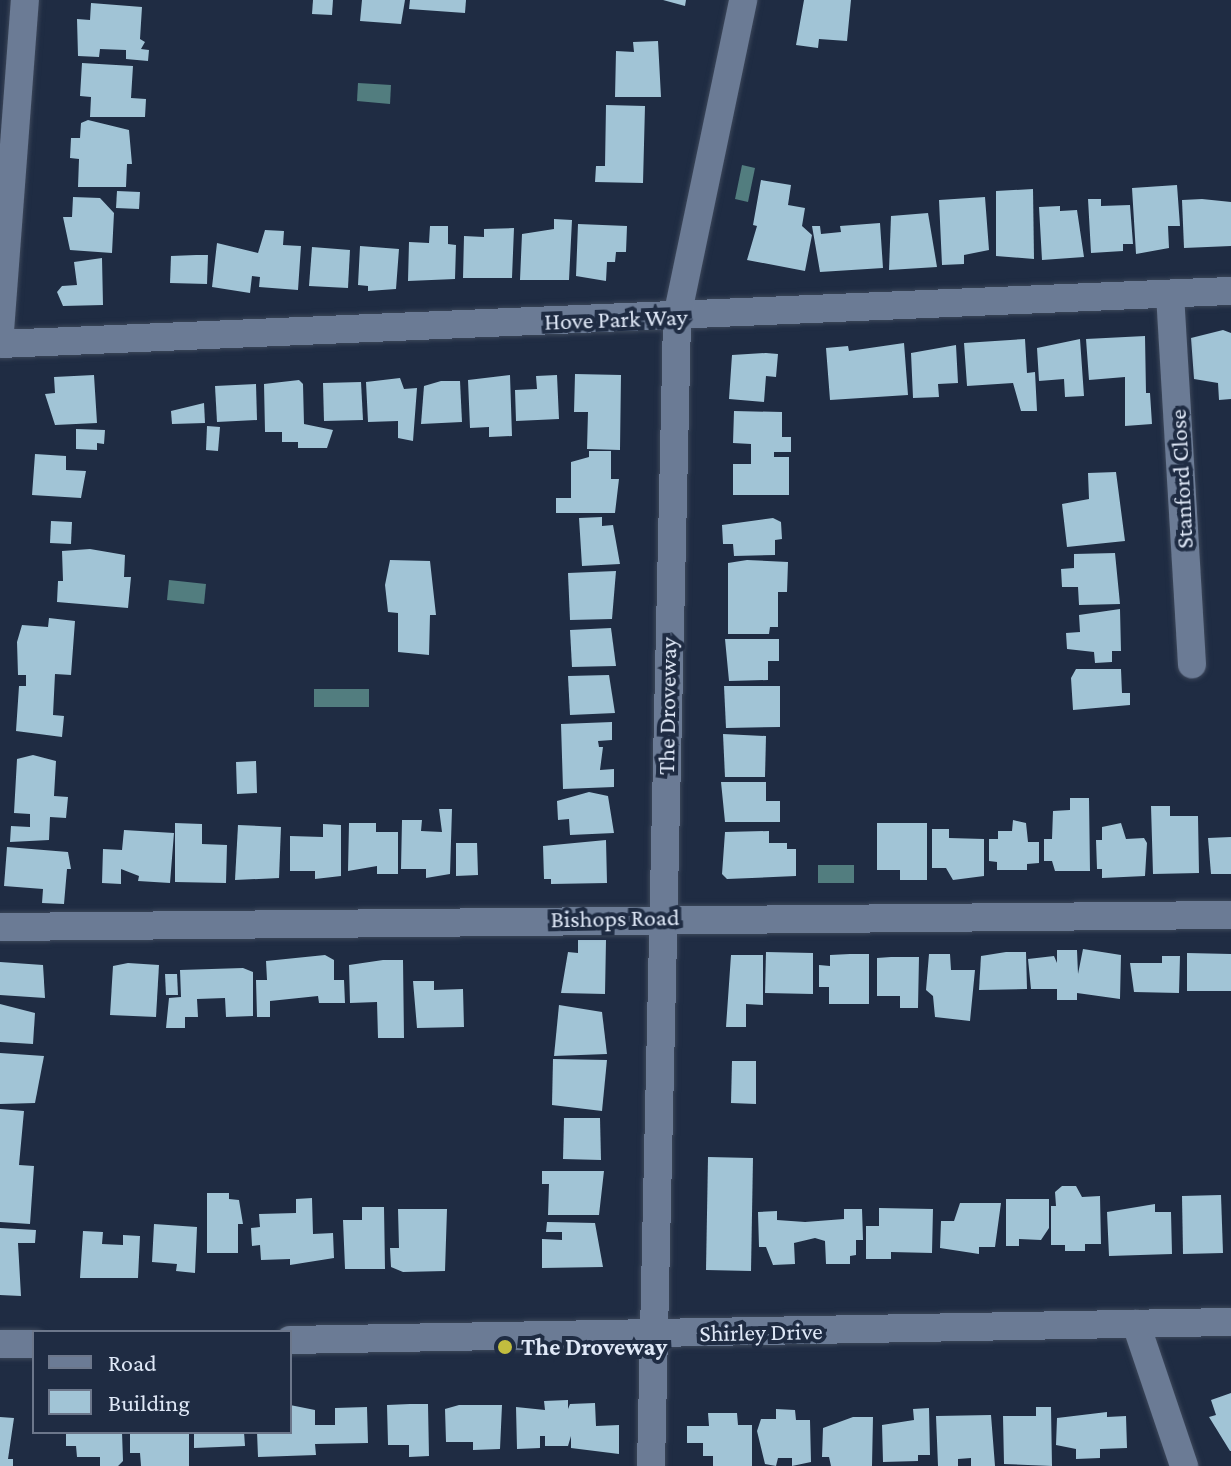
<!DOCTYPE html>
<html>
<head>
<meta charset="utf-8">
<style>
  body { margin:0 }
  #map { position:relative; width:1231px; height:1466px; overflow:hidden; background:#1f2c43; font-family:"Crimson Pro",serif }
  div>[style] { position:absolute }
  .water>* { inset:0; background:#527d7f }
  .building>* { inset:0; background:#a1c4d6 }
  .roads { filter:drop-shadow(0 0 2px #3c475a) drop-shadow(0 0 2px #3c475a) }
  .minor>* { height:28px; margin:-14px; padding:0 14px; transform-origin:14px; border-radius:14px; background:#6b7b95 }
  .dots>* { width:22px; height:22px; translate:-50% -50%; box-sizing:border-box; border:4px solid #1f2c43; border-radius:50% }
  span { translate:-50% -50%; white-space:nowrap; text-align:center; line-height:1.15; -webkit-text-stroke:8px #1f2c43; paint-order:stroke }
  .street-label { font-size:24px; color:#dfe8f7 }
  .poi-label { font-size:24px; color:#dfe8f7; font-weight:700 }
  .left { translate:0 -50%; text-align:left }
  .legend { position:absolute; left:32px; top:1330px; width:260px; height:104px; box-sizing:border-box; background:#1f2c43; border:2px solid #6c778b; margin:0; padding:10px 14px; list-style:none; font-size:24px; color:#dfe8f7 }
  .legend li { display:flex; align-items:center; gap:16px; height:40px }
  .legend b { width:40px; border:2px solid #6c778b }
</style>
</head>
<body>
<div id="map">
  <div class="water">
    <div style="clip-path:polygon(358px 83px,391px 85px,390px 104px,357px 101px)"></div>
    <div style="clip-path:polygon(742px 165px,755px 168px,748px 202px,735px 199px)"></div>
    <div style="clip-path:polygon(169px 580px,206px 584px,204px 604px,167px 600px)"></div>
    <div style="clip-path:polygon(314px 689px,369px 689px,369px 707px,314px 707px)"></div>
    <div style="clip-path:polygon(818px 865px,854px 865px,854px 883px,818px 883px)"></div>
  </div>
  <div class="building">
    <div style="clip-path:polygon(313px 0,333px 0,332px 15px,312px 14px)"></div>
    <div style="clip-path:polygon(362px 0,405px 0,401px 24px,360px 21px)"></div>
    <div style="clip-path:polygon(410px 0,466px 0,465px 13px,409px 9px)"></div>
    <div style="clip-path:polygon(663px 0,686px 0,685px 6px)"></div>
    <div style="clip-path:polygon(804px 0,851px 0,847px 41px,819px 39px,818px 48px,796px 45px)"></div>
    <div style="clip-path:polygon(91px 3px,142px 7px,140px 39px,145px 42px,141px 49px,149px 50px,148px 61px,126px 59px,126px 50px,100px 49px,99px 57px,78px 56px,77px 19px,90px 20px)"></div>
    <div style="clip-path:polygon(658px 41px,661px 97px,615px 97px,616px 51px,634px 52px,633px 42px)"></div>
    <div style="clip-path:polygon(82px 63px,133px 66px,131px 98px,146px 99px,145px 117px,90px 117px,91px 97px,80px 96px)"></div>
    <div style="clip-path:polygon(606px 105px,645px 106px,643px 183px,595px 182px,596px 166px,605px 166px)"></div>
    <div style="clip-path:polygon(88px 120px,129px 130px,132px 164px,127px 164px,126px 187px,78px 187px,79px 159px,70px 158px,71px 138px,80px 138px,81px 123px)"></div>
    <div style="clip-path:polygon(761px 180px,791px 185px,788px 205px,805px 208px,802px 226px,812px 235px,805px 271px,747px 260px,757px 226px,753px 225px)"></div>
    <div style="clip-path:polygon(1177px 185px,1180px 226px,1168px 226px,1169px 248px,1136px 254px,1132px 188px)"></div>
    <div style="clip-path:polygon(1033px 189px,1034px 259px,996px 256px,996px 191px)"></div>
    <div style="clip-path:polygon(117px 191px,140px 192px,139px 209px,116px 208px)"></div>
    <div style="clip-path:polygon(73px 197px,100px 198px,114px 213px,112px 253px,70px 250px,63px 217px,72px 217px)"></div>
    <div style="clip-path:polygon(985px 197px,989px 250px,964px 255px,964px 264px,942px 265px,939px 200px)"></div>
    <div style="clip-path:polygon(1088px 199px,1101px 199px,1101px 206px,1130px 205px,1133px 244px,1123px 244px,1123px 251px,1091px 253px)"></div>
    <div style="clip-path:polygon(1202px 199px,1231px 202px,1231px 246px,1184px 248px,1182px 200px)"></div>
    <div style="clip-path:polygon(1060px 206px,1060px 211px,1077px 210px,1084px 257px,1042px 260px,1039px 207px)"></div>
    <div style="clip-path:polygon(928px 213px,937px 267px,889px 270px,891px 216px)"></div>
    <div style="clip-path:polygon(554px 219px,572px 220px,569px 280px,520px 280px,522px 234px,554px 229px)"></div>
    <div style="clip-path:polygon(880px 223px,883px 268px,820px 272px,812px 226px,820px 226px,821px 234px,841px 232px,840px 226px)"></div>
    <div style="clip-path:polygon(578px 224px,627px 226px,626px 252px,616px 252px,615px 262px,607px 262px,606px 281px,576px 276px)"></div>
    <div style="clip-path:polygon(430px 226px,448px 226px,448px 244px,456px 245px,455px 279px,408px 281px,409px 242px,429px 243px)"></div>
    <div style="clip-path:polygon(514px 228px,512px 278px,463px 278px,464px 236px,484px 237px,484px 229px)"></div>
    <div style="clip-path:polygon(265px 230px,284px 231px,283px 245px,301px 246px,298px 290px,259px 287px,260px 277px,252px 276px,250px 293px,212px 287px,217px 243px,258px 253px)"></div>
    <div style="clip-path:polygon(360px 246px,399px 249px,396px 289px,368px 291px,368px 286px,358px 285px)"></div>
    <div style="clip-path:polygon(312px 247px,350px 250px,348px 288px,309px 286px)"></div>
    <div style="clip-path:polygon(196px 255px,208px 255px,207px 284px,170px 283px,171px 256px)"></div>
    <div style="clip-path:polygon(102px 258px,103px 305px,63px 306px,57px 292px,62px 286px,77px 285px,74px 262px)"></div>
    <div style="clip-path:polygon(1223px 330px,1231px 333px,1231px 399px,1219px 400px,1218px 383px,1194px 379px,1191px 338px)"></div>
    <div style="clip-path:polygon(1145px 336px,1146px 393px,1150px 393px,1152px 424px,1125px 426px,1125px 377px,1089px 380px,1086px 339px)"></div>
    <div style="clip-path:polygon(1025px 339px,1027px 373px,1035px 372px,1037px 411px,1021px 411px,1013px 383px,967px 386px,964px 343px)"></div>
    <div style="clip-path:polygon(1080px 339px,1084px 396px,1065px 397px,1064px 379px,1039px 381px,1037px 348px)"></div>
    <div style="clip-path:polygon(904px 343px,908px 395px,830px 400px,826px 348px,848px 346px,849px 351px)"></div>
    <div style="clip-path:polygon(956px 345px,958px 383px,938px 384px,939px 397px,913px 398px,911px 353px)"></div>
    <div style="clip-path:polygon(766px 353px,778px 354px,776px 377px,766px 376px,764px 402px,729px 399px,732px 355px)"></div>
    <div style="clip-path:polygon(575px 374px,621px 375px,620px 450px,587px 449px,588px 412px,574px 412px)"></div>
    <div style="clip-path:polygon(94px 375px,97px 423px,55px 425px,45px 394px,55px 393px,54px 377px)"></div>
    <div style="clip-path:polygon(510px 375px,512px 436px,489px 437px,489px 427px,470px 428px,468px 380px)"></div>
    <div style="clip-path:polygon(557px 375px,559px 419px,516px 421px,515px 390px,537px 389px,536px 376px)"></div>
    <div style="clip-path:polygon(400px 378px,404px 389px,417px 388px,413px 441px,398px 438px,398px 421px,368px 422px,366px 382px)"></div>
    <div style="clip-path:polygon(299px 380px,303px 384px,304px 424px,333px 430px,327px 448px,298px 448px,298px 442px,282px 442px,282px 432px,265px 432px,264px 384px)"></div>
    <div style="clip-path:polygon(441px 381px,460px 381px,462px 422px,421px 424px,424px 386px)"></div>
    <div style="clip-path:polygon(361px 382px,363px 420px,324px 421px,323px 383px)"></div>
    <div style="clip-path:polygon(256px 384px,257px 420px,217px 422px,215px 386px)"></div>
    <div style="clip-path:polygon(204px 403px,205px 423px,172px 424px,171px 411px)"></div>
    <div style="clip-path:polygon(734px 411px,782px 412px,782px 437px,791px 437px,791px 452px,774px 452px,774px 457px,789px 457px,789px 495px,733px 495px,733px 464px,751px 464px,751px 444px,733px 443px)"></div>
    <div style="clip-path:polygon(207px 426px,220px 427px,218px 451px,206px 450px)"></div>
    <div style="clip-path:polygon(76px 429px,105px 430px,104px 444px,97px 443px,97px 450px,76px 449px)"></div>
    <div style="clip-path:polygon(589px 451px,611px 451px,611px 479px,619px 479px,615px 513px,556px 513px,556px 498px,571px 498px,571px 462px,589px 457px)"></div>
    <div style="clip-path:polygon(35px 454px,66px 456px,66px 470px,86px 471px,81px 498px,32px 495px)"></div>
    <div style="clip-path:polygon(1116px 472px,1125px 541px,1067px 547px,1062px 504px,1089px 499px,1088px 473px)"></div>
    <div style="clip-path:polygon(602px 517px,602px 526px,613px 525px,620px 564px,582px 566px,579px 518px)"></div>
    <div style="clip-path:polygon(773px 518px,781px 522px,782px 539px,775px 540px,775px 555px,734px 556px,733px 544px,723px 544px,722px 525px)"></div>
    <div style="clip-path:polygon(51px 521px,72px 522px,71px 544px,50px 543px)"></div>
    <div style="clip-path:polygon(90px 549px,125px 555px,124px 577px,131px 577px,128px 608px,57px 602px,58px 581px,63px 581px,62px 551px)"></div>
    <div style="clip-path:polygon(1115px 553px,1120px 604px,1079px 605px,1078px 587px,1062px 587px,1061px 569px,1074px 568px,1074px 554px)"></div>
    <div style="clip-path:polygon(390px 560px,430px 561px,436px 615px,430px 615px,429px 655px,398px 652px,398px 613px,388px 612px,385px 585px)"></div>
    <div style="clip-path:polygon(747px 560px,788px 562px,787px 592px,778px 592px,778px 627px,770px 627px,769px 634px,728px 634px,728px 563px)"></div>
    <div style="clip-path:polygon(616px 571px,612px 619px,570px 620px,568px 573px)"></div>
    <div style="clip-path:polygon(1120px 609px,1121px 651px,1112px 651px,1112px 662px,1095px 663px,1094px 652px,1067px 649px,1066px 633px,1080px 632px,1079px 615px)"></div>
    <div style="clip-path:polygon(49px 618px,75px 621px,71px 675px,55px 674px,53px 715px,64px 716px,62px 737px,16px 731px,19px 686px,26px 686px,26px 675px,18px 675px,17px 642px,22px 625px,48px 627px)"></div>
    <div style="clip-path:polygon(611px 628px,616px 666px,572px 667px,570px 630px)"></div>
    <div style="clip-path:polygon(725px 639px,779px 639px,779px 661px,768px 661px,768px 680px,729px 681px)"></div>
    <div style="clip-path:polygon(1076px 669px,1121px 669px,1122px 693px,1130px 693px,1130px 705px,1073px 710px,1071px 678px)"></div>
    <div style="clip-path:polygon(609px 675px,615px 713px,570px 715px,568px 676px)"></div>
    <div style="clip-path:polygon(724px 686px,780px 686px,780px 727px,726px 728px)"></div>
    <div style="clip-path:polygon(612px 722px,612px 740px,598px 741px,599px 747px,603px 747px,600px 770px,614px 769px,614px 787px,563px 789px,561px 724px)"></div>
    <div style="clip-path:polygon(723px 734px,766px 736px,765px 777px,725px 777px)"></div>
    <div style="clip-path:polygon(33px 755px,56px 761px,54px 796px,68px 797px,66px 818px,50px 817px,49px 840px,10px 842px,11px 826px,30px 827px,30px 814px,14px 813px,17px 759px)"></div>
    <div style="clip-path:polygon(256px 761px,257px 793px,237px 794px,236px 762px)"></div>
    <div style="clip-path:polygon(721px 782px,766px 782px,766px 801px,780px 801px,780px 822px,725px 822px)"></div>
    <div style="clip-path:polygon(589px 792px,608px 796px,614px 833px,570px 835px,569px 819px,558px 820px,557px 801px)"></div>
    <div style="clip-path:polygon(1070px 798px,1089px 798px,1090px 871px,1055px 871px,1052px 861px,1044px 861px,1044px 839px,1052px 839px,1053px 811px,1070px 810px)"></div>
    <div style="clip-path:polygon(1151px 806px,1170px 806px,1170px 816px,1198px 816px,1199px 873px,1153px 874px)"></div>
    <div style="clip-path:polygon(439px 809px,452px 809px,450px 874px,426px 878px,426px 869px,401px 869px,402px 820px,422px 820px,421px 831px,442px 832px)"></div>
    <div style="clip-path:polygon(1013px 820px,1026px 823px,1028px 842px,1039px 842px,1039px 863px,1027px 864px,1027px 870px,997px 870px,997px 862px,989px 861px,989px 839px,998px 839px,998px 831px,1012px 831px)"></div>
    <div style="clip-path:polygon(175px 823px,202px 824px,202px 844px,227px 845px,226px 883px,175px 882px)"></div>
    <div style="clip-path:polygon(349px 823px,376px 823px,376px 832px,398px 832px,398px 874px,377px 874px,377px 866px,348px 871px)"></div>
    <div style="clip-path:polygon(877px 823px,927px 823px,927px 880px,900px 880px,900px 870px,877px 870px)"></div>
    <div style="clip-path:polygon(1121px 823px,1126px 839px,1144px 838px,1147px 843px,1145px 876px,1102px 878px,1102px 869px,1097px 869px,1096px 840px,1102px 840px,1102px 827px)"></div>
    <div style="clip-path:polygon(323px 824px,341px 825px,341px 876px,315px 879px,315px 871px,290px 871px,290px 836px,323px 837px)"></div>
    <div style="clip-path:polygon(238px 825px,281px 827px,279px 878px,235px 880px)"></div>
    <div style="clip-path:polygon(932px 829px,949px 829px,949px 838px,984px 839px,984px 876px,953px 880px,946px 868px,932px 868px)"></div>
    <div style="clip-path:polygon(124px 830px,174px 833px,170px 883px,138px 881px,139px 876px,121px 869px,121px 884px,102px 883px,103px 849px,122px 850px)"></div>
    <div style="clip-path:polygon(769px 831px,769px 843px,787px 843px,787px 849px,796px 849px,796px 876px,727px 879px,722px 874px,725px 832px)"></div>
    <div style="clip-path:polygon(1231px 837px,1231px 874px,1211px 874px,1208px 838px)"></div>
    <div style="clip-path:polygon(606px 840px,607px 883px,551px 884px,551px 879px,544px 879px,543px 846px)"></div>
    <div style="clip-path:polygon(456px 843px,477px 843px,478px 875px,456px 876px)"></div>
    <div style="clip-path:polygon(7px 847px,68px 852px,71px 869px,67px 869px,64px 904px,42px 903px,43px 889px,4px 886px)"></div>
    <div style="clip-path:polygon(578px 940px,606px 940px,605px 994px,561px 993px,568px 952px,578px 953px)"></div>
    <div style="clip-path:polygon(1083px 949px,1121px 955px,1120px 999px,1077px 993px,1077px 1000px,1057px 1000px,1057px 989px,1031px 989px,1028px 959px,1054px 956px,1057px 963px,1057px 950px,1077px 950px,1078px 974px)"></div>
    <div style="clip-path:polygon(766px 952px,813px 953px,813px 994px,765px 993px)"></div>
    <div style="clip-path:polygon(1006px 952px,1026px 952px,1027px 989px,979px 990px,981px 956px)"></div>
    <div style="clip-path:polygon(1187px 953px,1231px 954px,1231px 991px,1187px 991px)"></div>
    <div style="clip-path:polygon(850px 954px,869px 954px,869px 1004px,829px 1004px,829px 987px,819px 987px,819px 965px,830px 966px,830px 955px)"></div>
    <div style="clip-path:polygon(929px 954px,950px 954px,951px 970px,975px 970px,970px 1021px,935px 1017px,933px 996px,926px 990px)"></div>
    <div style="clip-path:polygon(325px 955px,334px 960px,334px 980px,344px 980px,345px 1003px,319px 1003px,318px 996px,270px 1001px,270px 1017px,257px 1017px,256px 980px,267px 980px,266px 961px)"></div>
    <div style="clip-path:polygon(731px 955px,763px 955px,763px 1005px,746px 1004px,746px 1027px,726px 1027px)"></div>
    <div style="clip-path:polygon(1162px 956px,1180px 956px,1179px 993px,1134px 992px,1130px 963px,1162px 963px)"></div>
    <div style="clip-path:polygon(891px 957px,919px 957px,918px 1008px,900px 1008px,900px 996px,877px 996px,877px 958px)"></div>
    <div style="clip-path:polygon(383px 960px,403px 960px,404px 1038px,378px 1038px,377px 1002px,350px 1003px,349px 965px)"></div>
    <div style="clip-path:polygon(0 962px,43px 965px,45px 998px,0 995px)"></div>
    <div style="clip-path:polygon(128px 963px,159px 965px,156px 1017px,110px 1015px,113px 966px)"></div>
    <div style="clip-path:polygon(243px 968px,253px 972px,253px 1016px,226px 1017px,225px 998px,197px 999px,198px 1017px,185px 1017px,185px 1028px,166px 1028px,169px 998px,181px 997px,180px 970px)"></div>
    <div style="clip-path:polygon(165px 974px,177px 974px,178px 995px,166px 995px)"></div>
    <div style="clip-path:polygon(413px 981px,434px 981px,434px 990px,463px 989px,464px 1027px,417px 1028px)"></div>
    <div style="clip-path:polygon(0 1004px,35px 1013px,33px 1044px,0 1042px)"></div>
    <div style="clip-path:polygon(559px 1005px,602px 1012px,607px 1054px,554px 1056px)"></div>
    <div style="clip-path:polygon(0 1053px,44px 1056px,35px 1103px,0 1104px)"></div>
    <div style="clip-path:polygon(553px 1059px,607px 1060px,602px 1111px,552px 1105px)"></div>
    <div style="clip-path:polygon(732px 1061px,756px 1061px,756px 1104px,731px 1103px)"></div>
    <div style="clip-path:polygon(0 1109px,24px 1111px,19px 1165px,34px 1166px,30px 1224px,0 1222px)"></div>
    <div style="clip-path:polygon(564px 1118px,600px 1118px,601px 1160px,563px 1159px)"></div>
    <div style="clip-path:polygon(708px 1157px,753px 1158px,751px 1271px,706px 1270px)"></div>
    <div style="clip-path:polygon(542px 1171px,604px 1171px,599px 1215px,548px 1215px,549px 1184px,542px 1184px)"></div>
    <div style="clip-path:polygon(1062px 1186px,1076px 1186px,1082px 1197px,1100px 1196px,1101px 1244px,1085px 1244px,1085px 1251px,1065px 1251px,1065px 1245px,1051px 1245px,1051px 1206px,1056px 1206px,1055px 1192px)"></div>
    <div style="clip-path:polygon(207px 1193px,229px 1193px,229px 1199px,239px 1200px,243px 1224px,238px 1224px,238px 1253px,207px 1253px)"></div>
    <div style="clip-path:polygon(1221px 1195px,1223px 1253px,1183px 1254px,1182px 1196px)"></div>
    <div style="clip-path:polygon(312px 1198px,313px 1234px,333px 1233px,334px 1258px,290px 1265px,290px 1259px,261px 1260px,260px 1245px,252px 1246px,251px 1228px,260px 1227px,259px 1214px,296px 1213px,296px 1199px)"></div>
    <div style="clip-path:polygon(1006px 1199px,1049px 1199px,1049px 1228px,1041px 1240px,1019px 1239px,1019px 1246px,1006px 1246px)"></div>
    <div style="clip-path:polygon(960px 1203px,1001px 1203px,995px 1247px,979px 1247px,979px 1254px,940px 1248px,941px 1221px,954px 1221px)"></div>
    <div style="clip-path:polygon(1155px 1204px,1155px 1212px,1171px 1212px,1172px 1254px,1109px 1256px,1107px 1212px)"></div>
    <div style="clip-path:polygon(362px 1207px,384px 1207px,385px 1269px,345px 1269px,343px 1220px,362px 1220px)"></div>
    <div style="clip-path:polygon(879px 1208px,933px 1209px,932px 1253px,891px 1252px,891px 1259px,866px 1259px,866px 1226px,879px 1226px)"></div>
    <div style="clip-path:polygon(398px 1209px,447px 1209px,445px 1271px,403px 1272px,391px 1267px,390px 1248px,399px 1248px)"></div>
    <div style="clip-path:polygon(844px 1209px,862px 1209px,863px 1240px,856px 1240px,856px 1255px,850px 1256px,850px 1264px,826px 1264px,825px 1241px,815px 1238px,794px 1243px,795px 1264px,773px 1265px,766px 1247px,759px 1247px,758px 1212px,777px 1211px,777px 1220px,805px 1222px,844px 1219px)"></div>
    <div style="clip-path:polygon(547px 1222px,595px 1223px,603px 1267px,542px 1268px,542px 1239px,562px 1240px,562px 1232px,546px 1232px)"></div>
    <div style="clip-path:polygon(154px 1224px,197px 1227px,195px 1273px,176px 1271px,177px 1264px,152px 1262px)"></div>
    <div style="clip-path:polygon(0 1228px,36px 1230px,35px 1243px,18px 1243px,21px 1296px,0 1295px)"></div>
    <div style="clip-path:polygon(83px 1231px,103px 1232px,102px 1244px,123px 1245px,123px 1235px,140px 1236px,138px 1278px,80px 1278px)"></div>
    <div style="clip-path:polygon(1231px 1393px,1231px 1451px,1230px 1451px,1209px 1417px,1216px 1415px,1211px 1400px)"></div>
    <div style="clip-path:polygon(568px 1400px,568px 1409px,570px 1404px,595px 1403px,596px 1426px,619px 1425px,619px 1454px,571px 1448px,571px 1436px,568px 1446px,545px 1446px,545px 1436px,540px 1436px,540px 1448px,517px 1449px,516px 1407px,545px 1410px,544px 1401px)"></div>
    <div style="clip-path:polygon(410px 1404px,428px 1404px,429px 1456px,409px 1457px,409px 1445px,388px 1445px,387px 1405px)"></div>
    <div style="clip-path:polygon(290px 1405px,315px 1410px,315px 1425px,335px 1425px,335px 1408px,367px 1407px,368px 1443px,315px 1444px,316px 1455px,258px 1457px,257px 1432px,290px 1432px)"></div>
    <div style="clip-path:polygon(459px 1405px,502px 1405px,500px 1449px,473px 1450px,473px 1442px,446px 1442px,445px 1409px)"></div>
    <div style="clip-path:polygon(1036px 1407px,1051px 1407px,1052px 1466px,1004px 1464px,1003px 1416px,1036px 1416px)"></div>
    <div style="clip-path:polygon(929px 1408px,930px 1455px,918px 1455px,918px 1461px,883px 1462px,882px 1425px,914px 1420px,913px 1409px)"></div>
    <div style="clip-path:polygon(776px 1409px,795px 1410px,796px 1420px,810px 1420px,811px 1462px,792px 1466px,792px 1458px,778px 1458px,776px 1466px,765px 1464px,757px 1431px,761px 1419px,776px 1419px)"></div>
    <div style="clip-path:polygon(1107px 1412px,1107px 1417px,1126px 1416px,1127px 1448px,1100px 1449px,1100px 1458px,1076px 1459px,1076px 1449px,1056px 1445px,1057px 1418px)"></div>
    <div style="clip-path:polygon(708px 1413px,737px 1413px,738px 1425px,752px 1425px,752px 1466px,713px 1466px,713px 1456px,703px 1456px,703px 1443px,687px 1443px,687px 1426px,709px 1426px)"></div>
    <div style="clip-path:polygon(991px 1415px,995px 1466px,971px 1466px,971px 1458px,958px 1459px,958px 1466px,938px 1466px,936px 1416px)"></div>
    <div style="clip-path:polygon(0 1417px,14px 1418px,8px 1459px,13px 1459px,13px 1466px,0 1466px)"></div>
    <div style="clip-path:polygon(853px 1417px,873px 1417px,872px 1466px,831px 1466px,829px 1457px,822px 1457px,823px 1428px)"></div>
    <div style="clip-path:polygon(66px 1432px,122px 1432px,123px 1461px,118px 1466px,100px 1466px,100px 1457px,77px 1457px,76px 1446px,66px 1446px)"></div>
    <div style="clip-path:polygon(130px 1432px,189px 1432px,189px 1466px,141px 1466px,140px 1453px,130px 1453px)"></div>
    <div style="clip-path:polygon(194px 1432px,244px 1432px,245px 1446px,194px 1448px)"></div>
  </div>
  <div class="roads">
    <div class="minor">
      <div style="left:1170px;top:294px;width:371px;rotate:86.6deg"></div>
      <div style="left:0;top:331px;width:332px;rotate:-85.7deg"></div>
      <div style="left:0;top:344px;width:1232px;rotate:-2.47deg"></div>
      <div style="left:0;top:927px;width:1231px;rotate:-0.56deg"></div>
      <div style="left:1136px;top:1324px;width:150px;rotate:71.3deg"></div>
      <div style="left:290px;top:1340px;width:941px;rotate:-1.1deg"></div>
      <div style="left:0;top:1344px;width:34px"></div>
      <div style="left:651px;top:1466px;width:1149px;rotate:-88.7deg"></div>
      <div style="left:677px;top:317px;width:324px;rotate:-78.2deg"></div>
    </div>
  </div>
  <div class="dots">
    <div style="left:505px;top:1347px;background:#c2bd3f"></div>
  </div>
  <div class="street-label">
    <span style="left:616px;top:319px;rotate:-2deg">Hove Park Way</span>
    <span style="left:1181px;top:479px;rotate:-93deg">Stanford Close</span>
    <span style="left:667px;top:706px;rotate:-89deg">The Droveway</span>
    <span style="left:615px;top:918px;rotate:-1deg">Bishops Road</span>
    <span style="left:761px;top:1332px;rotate:-1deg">Shirley Drive</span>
  </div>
  <div class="poi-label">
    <span class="left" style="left:521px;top:1347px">The Droveway</span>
  </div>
  <ul class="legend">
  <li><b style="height:10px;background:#6b7b95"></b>Road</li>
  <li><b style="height:22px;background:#a1c4d6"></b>Building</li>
  </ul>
</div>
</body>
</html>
